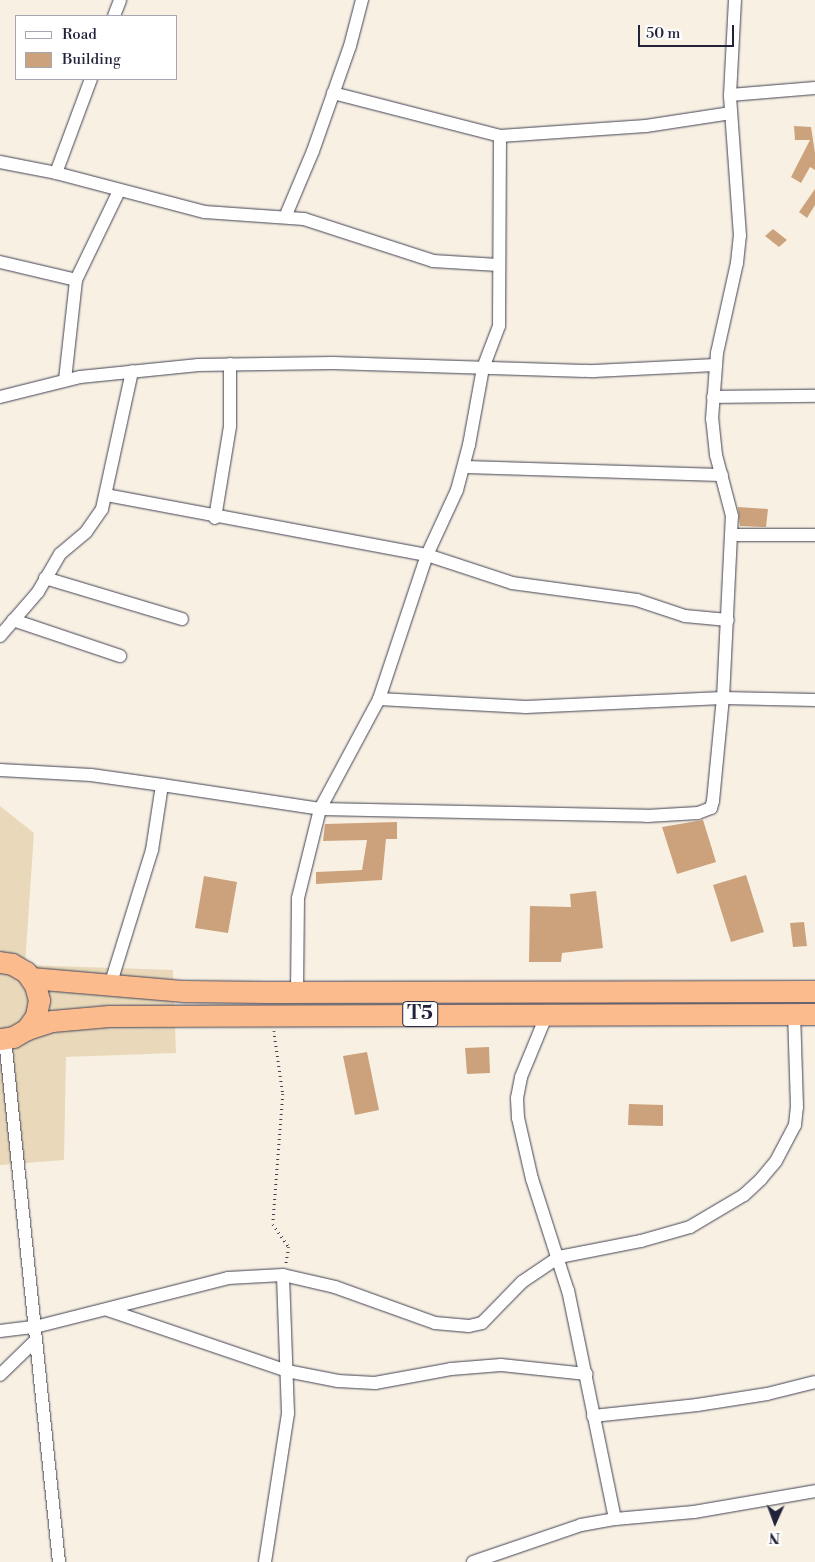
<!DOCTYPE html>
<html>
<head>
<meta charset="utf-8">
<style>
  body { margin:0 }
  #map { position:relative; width:815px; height:1562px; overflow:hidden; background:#f8f1e3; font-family:"Libre Bodoni",serif }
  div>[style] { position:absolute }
  .built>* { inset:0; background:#e9d9ba }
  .building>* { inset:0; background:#cca27c }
  .path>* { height:2.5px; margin-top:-1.25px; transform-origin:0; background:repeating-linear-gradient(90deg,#424154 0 1px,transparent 0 5px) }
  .roads { filter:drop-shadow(0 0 1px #424154) drop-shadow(0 0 1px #424154) }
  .minor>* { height:12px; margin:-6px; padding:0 6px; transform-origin:6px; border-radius:6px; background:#fff }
  .trunk>* { height:21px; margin:-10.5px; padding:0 10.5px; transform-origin:10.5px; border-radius:10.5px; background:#fbbb8d }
  span { translate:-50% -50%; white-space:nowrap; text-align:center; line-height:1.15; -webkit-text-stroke:4px #fff; paint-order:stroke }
  .shield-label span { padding:1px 4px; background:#fff; border:1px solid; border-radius:4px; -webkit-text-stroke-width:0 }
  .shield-label { font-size:19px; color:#22223b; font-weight:700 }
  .legend { position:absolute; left:15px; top:15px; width:162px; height:65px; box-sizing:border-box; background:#fff; border:1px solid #a7a7b1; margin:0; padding:6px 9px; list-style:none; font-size:15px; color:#22223b }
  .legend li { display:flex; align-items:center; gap:10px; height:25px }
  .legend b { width:25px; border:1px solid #a7a7b1 }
  .north { position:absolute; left:750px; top:1497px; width:50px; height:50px; -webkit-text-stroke:4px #fff; paint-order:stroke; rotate:182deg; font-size:14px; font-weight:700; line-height:20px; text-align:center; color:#22223b }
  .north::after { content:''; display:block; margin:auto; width:18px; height:22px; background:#22223b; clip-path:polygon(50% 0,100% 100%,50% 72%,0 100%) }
  .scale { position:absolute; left:638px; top:25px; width:96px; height:22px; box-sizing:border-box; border:2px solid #22223b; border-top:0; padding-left:6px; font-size:15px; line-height:18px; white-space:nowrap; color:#22223b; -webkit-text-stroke:4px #fff; paint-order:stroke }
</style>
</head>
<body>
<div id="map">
  <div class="built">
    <div style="clip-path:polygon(0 806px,34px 833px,25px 965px,173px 970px,176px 1053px,66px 1057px,64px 1160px,0 1165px)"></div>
  </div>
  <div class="building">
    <div style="clip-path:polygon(794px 126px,811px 127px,815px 153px,815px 170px,810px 167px,801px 183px,791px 177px,810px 140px,795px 140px)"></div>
    <div style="clip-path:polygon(815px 189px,815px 205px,807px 218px,799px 212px)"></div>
    <div style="clip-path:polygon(773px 229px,787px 240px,779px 247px,765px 236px)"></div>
    <div style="clip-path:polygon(738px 507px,768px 509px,766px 527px,740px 526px)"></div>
    <div style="clip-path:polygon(703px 820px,716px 862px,677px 874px,662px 827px)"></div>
    <div style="clip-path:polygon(397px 822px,397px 839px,386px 839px,382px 880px,316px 884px,316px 872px,362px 870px,367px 840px,323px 841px,325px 824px)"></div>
    <div style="clip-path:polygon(746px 875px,764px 932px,731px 942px,713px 885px)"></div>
    <div style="clip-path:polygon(204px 876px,237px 882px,228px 933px,195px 928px)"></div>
    <div style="clip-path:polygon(596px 891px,603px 948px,562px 953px,561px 962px,529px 962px,530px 906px,571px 907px,570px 894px)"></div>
    <div style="clip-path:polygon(804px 922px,807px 946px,793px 947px,790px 923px)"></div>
    <div style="clip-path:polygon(489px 1047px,490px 1073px,467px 1074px,465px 1048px)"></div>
    <div style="clip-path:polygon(367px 1052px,379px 1110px,355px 1115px,343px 1056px)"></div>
    <div style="clip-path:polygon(629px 1104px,663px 1105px,663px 1126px,628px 1125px)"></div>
  </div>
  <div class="path">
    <div style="left:274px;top:1031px;width:64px;rotate:81.9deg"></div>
    <div style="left:283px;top:1094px;width:130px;rotate:94.4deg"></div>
    <div style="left:273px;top:1224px;width:28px;rotate:55deg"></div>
    <div style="left:289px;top:1247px;width:17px;rotate:100deg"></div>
  </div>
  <div class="roads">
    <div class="minor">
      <div style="left:114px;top:16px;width:17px;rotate:-69deg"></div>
      <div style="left:333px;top:93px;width:172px;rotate:14.4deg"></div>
      <div style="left:730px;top:95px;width:85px;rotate:-4.7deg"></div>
      <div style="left:0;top:162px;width:57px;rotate:11.1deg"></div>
      <div style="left:56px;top:173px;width:154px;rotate:14.7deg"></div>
      <div style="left:205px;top:212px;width:99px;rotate:4deg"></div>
      <div style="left:304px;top:219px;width:136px;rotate:18deg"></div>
      <div style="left:433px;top:261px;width:65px;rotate:3.5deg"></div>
      <div style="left:56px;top:173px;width:100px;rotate:-69.6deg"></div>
      <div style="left:286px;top:215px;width:69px;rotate:-67.1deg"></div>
      <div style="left:313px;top:151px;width:111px;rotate:-70.6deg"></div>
      <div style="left:350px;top:46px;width:48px;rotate:-75.4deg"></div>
      <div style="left:0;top:262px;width:78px;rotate:13.3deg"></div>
      <div style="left:65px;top:380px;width:101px;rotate:-83.7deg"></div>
      <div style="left:76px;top:280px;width:99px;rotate:-64.2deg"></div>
      <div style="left:0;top:397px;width:82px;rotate:-14deg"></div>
      <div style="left:80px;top:377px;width:119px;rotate:-5.8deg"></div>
      <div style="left:198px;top:365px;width:135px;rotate:-0.8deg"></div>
      <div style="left:333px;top:363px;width:261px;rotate:1.8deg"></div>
      <div style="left:594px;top:371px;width:121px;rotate:-2.8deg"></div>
      <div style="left:713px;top:397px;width:102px;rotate:-0.6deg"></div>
      <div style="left:464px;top:467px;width:258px;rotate:1.8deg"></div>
      <div style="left:106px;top:495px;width:327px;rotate:10.6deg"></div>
      <div style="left:427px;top:555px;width:89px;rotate:18.2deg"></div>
      <div style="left:512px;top:583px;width:126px;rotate:7.7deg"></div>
      <div style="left:637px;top:600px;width:51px;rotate:18.4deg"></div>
      <div style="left:685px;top:616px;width:43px;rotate:5.3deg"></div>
      <div style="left:215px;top:518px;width:93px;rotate:-80.7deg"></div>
      <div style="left:230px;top:426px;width:62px;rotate:-90deg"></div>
      <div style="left:733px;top:535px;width:82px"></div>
      <div style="left:45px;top:578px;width:143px;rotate:16.7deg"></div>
      <div style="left:13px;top:620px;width:113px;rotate:18.6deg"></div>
      <div style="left:0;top:636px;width:58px;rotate:-49.2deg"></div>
      <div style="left:38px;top:592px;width:44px;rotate:-59.9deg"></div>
      <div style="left:60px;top:554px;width:34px;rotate:-40deg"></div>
      <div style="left:86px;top:532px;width:28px;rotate:-55deg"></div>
      <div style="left:102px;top:509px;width:141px;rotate:-77.7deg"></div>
      <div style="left:379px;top:699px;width:147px;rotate:3.1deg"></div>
      <div style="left:526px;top:707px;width:197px;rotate:-2.6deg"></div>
      <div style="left:723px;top:698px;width:182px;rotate:-87.2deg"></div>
      <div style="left:732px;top:516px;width:63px;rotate:-104.7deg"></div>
      <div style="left:716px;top:455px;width:36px;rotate:-96deg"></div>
      <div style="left:712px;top:419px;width:66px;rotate:-85.7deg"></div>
      <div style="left:717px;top:353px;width:92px;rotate:-77.5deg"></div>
      <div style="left:737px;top:263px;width:27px;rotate:-84deg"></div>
      <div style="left:740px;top:236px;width:141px;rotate:-94.1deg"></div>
      <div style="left:730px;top:95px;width:95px;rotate:-87deg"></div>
      <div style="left:0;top:770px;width:91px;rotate:3.1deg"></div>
      <div style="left:91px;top:775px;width:72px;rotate:8deg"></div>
      <div style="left:162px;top:785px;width:66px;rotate:98.7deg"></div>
      <div style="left:152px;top:850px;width:142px;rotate:107.2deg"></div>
      <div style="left:162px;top:785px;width:160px;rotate:8.6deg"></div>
      <div style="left:320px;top:809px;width:327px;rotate:1.2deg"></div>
      <div style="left:647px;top:816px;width:51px;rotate:-3.4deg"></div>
      <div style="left:698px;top:813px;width:14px;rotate:-21deg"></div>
      <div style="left:711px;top:808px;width:7px;rotate:-74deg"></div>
      <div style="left:713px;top:801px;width:103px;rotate:-84.5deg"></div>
      <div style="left:723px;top:698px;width:92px;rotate:1.2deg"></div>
      <div style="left:297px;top:993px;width:95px;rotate:-89.4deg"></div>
      <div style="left:298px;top:898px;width:92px;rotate:-76.1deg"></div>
      <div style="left:320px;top:809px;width:125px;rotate:-61.8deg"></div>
      <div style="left:379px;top:699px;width:152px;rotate:-71.6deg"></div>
      <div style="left:427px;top:555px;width:72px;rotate:-65.2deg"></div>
      <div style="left:457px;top:490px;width:47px;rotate:-75.1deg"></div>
      <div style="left:469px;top:445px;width:78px;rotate:-79.7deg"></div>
      <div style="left:483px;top:368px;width:45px;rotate:-69.1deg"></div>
      <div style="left:499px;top:326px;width:190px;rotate:-89.7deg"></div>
      <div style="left:500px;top:136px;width:146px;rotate:-3.9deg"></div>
      <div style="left:646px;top:126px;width:86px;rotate:-8.7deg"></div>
      <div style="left:5px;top:1039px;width:526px;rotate:84.11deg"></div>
      <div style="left:108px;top:1310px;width:189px;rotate:18.8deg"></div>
      <div style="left:287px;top:1371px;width:52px;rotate:11.1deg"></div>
      <div style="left:338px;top:1381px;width:37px;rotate:3deg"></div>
      <div style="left:375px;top:1383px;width:77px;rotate:-10.4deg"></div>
      <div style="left:451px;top:1369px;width:50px;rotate:-4.6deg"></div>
      <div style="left:501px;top:1365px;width:86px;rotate:6deg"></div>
      <div style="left:0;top:1331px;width:35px;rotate:-7deg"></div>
      <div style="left:35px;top:1327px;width:199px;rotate:-14.2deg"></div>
      <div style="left:228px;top:1278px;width:55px;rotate:-3.1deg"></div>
      <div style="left:283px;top:1275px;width:53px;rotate:13deg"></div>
      <div style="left:335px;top:1287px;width:106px;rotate:19.8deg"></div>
      <div style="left:435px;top:1323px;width:34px;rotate:5deg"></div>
      <div style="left:469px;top:1326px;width:13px;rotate:-13deg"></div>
      <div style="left:482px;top:1323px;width:57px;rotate:-45.7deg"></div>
      <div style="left:522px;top:1282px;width:45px;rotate:-34deg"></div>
      <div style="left:559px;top:1257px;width:84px;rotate:-11deg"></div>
      <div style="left:641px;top:1241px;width:51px;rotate:-15.9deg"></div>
      <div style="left:690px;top:1227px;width:63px;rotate:-30.7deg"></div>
      <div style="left:744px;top:1195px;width:23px;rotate:-43deg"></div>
      <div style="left:761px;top:1179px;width:23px;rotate:-50deg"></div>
      <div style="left:776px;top:1161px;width:41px;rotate:-62.2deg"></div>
      <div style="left:795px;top:1125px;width:18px;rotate:-84deg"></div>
      <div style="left:797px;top:1107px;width:93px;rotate:-91.8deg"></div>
      <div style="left:0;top:1375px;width:50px;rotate:-44.2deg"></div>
      <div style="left:593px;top:1416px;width:105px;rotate:-6deg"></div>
      <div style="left:697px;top:1405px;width:71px;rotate:-8.9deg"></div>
      <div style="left:767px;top:1394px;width:49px;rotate:-14deg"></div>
      <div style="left:615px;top:1519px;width:79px;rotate:-5.1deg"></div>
      <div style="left:694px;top:1512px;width:123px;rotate:-9.8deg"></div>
      <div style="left:265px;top:1562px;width:151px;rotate:-81.2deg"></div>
      <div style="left:288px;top:1413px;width:138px;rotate:-92.1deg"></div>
      <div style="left:473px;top:1562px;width:114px;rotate:-18.9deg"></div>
      <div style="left:581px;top:1525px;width:35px;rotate:-10deg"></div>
      <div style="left:615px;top:1519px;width:233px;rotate:-101.6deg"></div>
      <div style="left:568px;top:1291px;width:118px;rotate:-107.8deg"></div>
      <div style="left:532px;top:1179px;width:63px;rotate:-102.9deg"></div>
      <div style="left:518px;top:1118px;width:20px;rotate:-93deg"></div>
      <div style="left:517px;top:1098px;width:21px;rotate:-79deg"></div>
      <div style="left:521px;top:1077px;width:68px;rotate:-67.6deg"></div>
    </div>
    <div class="trunk">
      <div style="left:0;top:962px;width:12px;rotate:9deg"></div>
      <div style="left:12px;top:964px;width:16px;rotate:30deg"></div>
      <div style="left:26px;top:972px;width:16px;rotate:55deg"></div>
      <div style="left:35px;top:985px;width:16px;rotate:75deg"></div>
      <div style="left:39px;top:1000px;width:16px;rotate:101deg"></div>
      <div style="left:36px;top:1016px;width:16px;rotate:125deg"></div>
      <div style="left:27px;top:1029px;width:16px;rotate:150deg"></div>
      <div style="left:13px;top:1037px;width:13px;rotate:171deg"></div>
      <div style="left:31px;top:978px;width:154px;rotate:4.9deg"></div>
      <div style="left:184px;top:991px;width:82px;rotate:0.7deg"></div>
      <div style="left:266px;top:992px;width:549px;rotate:-0.1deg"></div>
      <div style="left:27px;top:1029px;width:26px;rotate:-18deg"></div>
      <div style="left:52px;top:1021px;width:57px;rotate:-5deg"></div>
      <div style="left:109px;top:1016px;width:706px;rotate:-0.16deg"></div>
    </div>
  </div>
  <div class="shield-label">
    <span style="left:420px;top:1014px">T5</span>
  </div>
  <ul class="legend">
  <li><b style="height:6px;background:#fff"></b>Road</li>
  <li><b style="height:14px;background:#cca27c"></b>Building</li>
  </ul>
  <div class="north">N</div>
  <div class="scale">50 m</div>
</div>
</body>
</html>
